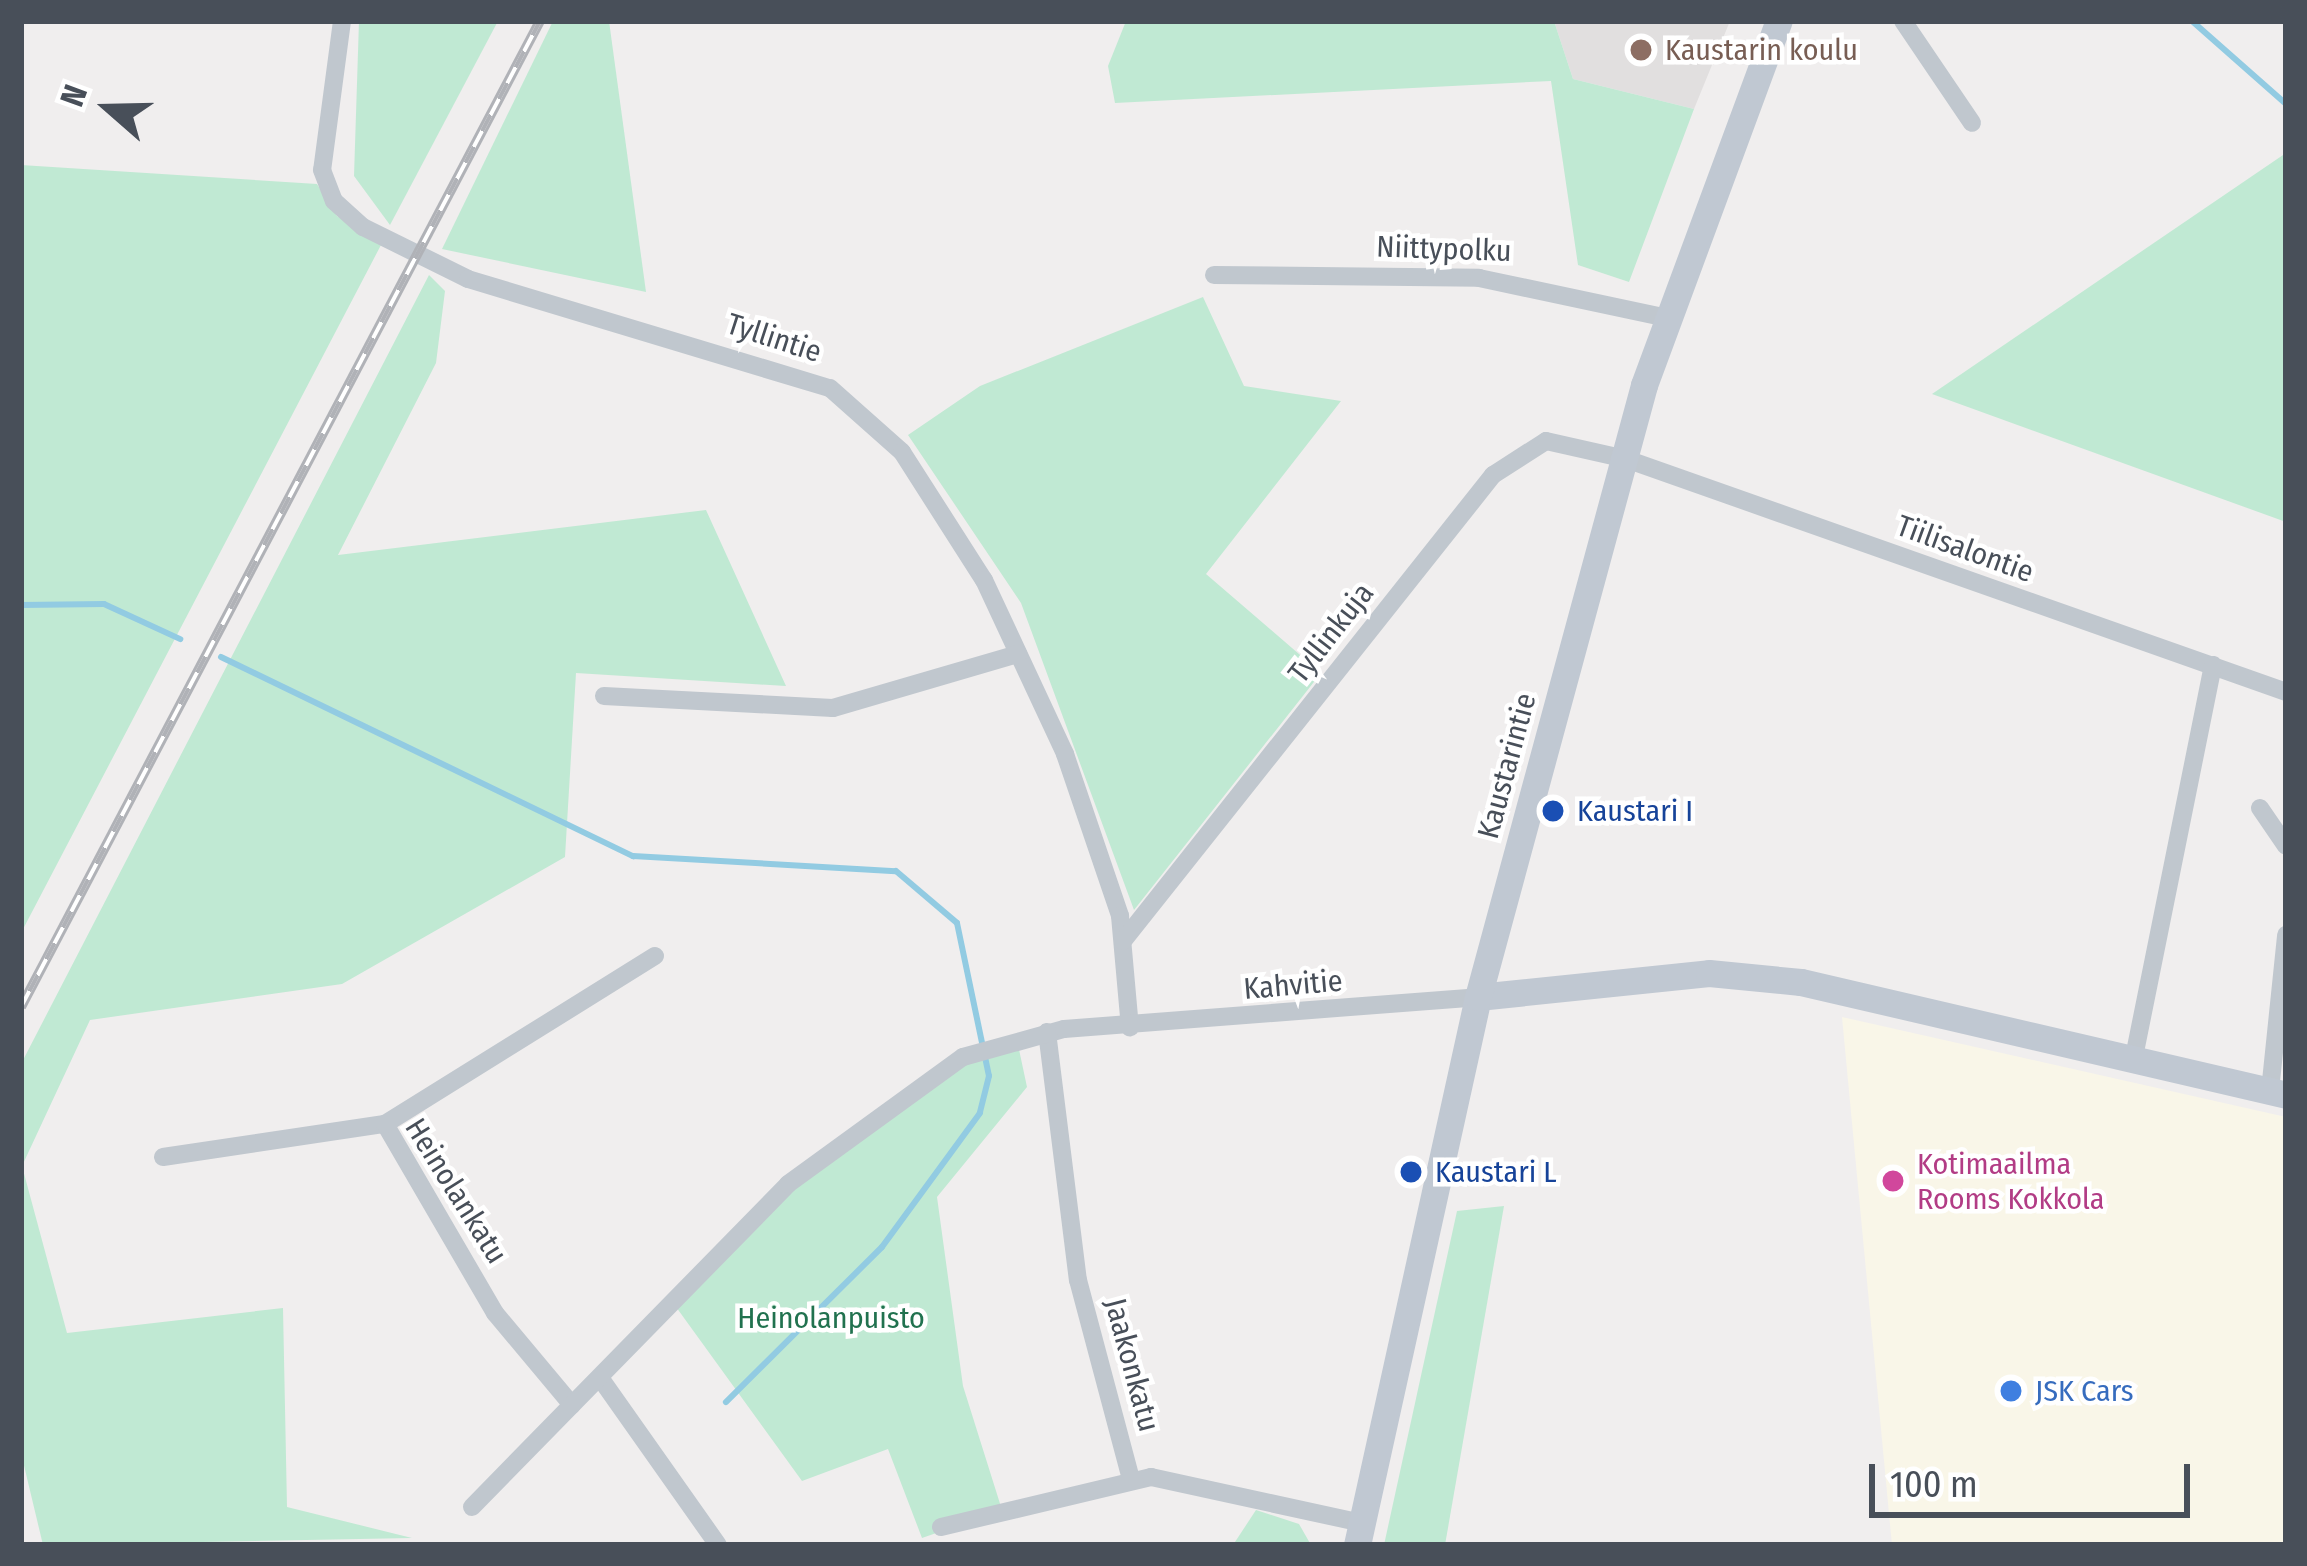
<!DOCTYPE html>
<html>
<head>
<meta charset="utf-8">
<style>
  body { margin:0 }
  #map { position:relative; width:2307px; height:1566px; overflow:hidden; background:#f0eeee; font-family:"Fira Sans Condensed",sans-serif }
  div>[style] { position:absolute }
  .commercial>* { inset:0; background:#f9f6e8 }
  .education>* { inset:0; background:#e1dfdf }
  .green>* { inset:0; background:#c0e9d3 }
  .stream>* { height:6px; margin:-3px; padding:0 3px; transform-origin:3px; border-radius:3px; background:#92cbe2 }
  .street>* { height:18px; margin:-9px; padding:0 9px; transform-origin:9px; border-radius:9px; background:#c0c7ce }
  .secondary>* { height:27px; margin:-13.5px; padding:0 13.5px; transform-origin:13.5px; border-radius:13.5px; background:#c0c8d2 }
  .rail>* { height:10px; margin-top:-5px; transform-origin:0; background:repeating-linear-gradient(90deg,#fff 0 18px,#b0b2b7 0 36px); box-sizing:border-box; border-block:3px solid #b0b2b7 }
  .dots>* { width:33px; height:33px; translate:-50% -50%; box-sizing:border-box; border:6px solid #fff; border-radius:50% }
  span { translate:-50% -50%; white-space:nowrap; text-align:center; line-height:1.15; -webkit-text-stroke:9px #fff; paint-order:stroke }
  .education-label { font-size:30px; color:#785e54 }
  .left { translate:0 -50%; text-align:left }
  .street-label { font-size:30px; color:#484f59 }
  .transit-label { font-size:30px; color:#164399 }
  .hotel-label { font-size:30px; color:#b23c85 }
  .park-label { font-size:30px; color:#21724f }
  .shop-label { font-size:30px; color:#366cbe }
  .frame { position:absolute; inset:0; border:24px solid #484f59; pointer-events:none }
  .north { position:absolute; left:48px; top:48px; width:120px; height:120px; -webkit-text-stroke:9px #fff; paint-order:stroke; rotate:290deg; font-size:33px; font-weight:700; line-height:48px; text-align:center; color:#484f59 }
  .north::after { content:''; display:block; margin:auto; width:42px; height:54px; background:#484f59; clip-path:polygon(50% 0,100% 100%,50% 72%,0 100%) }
  .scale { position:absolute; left:1869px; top:1464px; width:321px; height:54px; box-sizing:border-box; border:6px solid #484f59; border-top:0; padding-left:15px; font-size:36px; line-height:42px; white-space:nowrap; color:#484f59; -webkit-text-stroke:9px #fff; paint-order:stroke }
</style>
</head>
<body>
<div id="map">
  <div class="commercial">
    <div style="clip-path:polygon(1842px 1017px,2286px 1117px,2286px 1545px,1892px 1545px)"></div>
  </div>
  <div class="education">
    <div style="clip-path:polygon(1554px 21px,1730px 21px,1694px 109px,1573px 79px)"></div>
  </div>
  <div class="green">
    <div style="clip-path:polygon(359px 21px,498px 21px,390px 225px,354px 176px)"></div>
    <div style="clip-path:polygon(553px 21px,609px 21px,646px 292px,442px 249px)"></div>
    <div style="clip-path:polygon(1126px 21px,1554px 21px,1573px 79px,1694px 109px,1629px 282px,1578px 265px,1551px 81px,1115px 103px,1108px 66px)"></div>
    <div style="clip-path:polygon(2286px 153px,2286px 522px,1932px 394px)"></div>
    <div style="clip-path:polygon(21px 165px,317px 184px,337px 216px,381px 245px,21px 933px)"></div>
    <div style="clip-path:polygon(429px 275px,445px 291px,436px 363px,338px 555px,706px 510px,786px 686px,576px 673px,565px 857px,342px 984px,90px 1020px,22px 1166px,67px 1333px,283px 1308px,287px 1507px,412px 1538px,43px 1545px,21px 1453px,21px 1064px)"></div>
    <div style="clip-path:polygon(1203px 297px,1244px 386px,1341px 401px,1206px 574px,1321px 673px,1134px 910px,1021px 603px,908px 435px,980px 386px)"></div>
    <div style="clip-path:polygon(1017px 1040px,1027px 1087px,937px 1197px,963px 1386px,1002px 1510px,922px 1538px,888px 1449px,802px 1481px,671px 1300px,852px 1129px,963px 1057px)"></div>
    <div style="clip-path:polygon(1504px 1206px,1445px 1545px,1384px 1545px,1457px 1211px)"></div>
    <div style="clip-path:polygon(1256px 1510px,1299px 1524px,1311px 1545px,1233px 1545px)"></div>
  </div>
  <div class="stream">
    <div style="left:2192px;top:21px;width:125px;rotate:41.4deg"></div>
    <div style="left:21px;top:605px;width:83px;rotate:-0.7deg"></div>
    <div style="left:104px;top:604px;width:84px;rotate:24.7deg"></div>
    <div style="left:221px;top:657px;width:458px;rotate:25.8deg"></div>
    <div style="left:633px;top:856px;width:263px;rotate:3.3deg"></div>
    <div style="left:896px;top:871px;width:80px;rotate:40.4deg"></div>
    <div style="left:957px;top:923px;width:156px;rotate:78.2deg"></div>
    <div style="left:989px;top:1076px;width:38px;rotate:104deg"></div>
    <div style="left:980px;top:1113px;width:166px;rotate:126.2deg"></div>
    <div style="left:882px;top:1247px;width:220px;rotate:135.2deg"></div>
  </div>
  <div class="street">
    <div style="left:342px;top:21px;width:150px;rotate:97.6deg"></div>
    <div style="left:322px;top:170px;width:33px;rotate:69deg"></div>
    <div style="left:334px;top:201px;width:39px;rotate:42deg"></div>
    <div style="left:363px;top:227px;width:117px;rotate:26.3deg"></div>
    <div style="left:468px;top:279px;width:378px;rotate:16.8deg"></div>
    <div style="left:830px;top:388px;width:96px;rotate:41.6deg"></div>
    <div style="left:902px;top:452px;width:152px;rotate:57.4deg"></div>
    <div style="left:984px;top:580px;width:192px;rotate:65deg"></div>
    <div style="left:1065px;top:754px;width:171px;rotate:71.2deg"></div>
    <div style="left:1120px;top:916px;width:112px;rotate:84.9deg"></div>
    <div style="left:1903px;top:21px;width:123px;rotate:55.9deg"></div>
    <div style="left:1214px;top:275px;width:265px;rotate:0.6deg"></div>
    <div style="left:1479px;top:278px;width:192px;rotate:12deg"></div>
    <div style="left:604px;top:696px;width:229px;rotate:3deg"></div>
    <div style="left:833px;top:708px;width:193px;rotate:-16.3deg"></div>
    <div style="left:2260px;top:808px;width:46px;rotate:55.6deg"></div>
    <div style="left:1123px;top:941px;width:595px;rotate:-51.55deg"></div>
    <div style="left:1493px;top:475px;width:63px;rotate:-32.7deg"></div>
    <div style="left:1546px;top:441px;width:82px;rotate:12.7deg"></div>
    <div style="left:1626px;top:459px;width:700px;rotate:19.44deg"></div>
    <div style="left:1047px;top:1032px;width:250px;rotate:82.9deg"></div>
    <div style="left:1078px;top:1280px;width:206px;rotate:75.1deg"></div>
    <div style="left:2134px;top:1057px;width:400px;rotate:-78.6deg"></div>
    <div style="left:2270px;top:1091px;width:157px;rotate:-84.1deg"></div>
    <div style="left:385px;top:1124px;width:219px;rotate:59.8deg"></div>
    <div style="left:495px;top:1313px;width:120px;rotate:50.1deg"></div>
    <div style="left:163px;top:1157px;width:224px;rotate:-8.5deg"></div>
    <div style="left:385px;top:1124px;width:318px;rotate:-31.9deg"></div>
    <div style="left:603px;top:1382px;width:199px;rotate:54.8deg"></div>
    <div style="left:472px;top:1507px;width:452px;rotate:-45.6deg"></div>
    <div style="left:788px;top:1184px;width:216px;rotate:-36deg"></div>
    <div style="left:963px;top:1057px;width:105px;rotate:-15.5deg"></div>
    <div style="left:1064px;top:1029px;width:415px;rotate:-4.4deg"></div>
    <div style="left:941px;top:1527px;width:216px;rotate:-13.4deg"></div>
    <div style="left:1151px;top:1477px;width:216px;rotate:12.3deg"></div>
  </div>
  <div class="secondary">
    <div style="left:1478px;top:997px;width:232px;rotate:-5.9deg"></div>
    <div style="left:1709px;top:973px;width:92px;rotate:5.6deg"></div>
    <div style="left:1801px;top:982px;width:498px;rotate:13.1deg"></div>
    <div style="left:1357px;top:1545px;width:561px;rotate:-77.55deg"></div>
    <div style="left:1478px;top:997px;width:634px;rotate:-74.82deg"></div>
    <div style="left:1644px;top:385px;width:388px;rotate:-69.7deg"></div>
  </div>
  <div class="rail">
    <div style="left:21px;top:1007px;width:1114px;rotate:-62.24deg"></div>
  </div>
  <div class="dots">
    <div style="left:1641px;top:50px;background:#8d6e63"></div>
    <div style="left:1553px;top:811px;background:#1a4fb4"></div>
    <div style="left:1411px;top:1172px;background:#1a4fb4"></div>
    <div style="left:1893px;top:1181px;background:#d1479c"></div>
    <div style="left:2011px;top:1391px;background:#3f7fe0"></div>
  </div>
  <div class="education-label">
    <span class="left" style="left:1665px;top:50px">Kaustarin koulu</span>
  </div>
  <div class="street-label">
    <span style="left:1444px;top:249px;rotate:2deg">Niittypolku</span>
    <span style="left:774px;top:338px;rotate:18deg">Tyllintie</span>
    <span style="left:1965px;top:549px;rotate:20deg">Tiilisalontie</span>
    <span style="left:1331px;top:633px;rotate:-52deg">Tyllinkuja</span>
    <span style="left:1507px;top:766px;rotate:-75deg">Kaustarintie</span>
    <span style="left:1293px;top:985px;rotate:-5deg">Kahvitie</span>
    <span style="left:456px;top:1191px;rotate:58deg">Heinolankatu</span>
    <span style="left:1132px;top:1365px;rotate:75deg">Jaakonkatu</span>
  </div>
  <div class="transit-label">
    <span class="left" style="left:1577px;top:811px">Kaustari I</span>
    <span class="left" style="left:1435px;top:1172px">Kaustari L</span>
  </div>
  <div class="hotel-label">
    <span class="left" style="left:1917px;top:1181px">Kotimaailma<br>Rooms Kokkola</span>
  </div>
  <div class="park-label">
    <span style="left:831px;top:1318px">Heinolanpuisto</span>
  </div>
  <div class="shop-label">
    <span class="left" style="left:2035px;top:1391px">JSK Cars</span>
  </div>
  <div class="frame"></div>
  <div class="north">N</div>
  <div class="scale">100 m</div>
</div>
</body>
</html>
